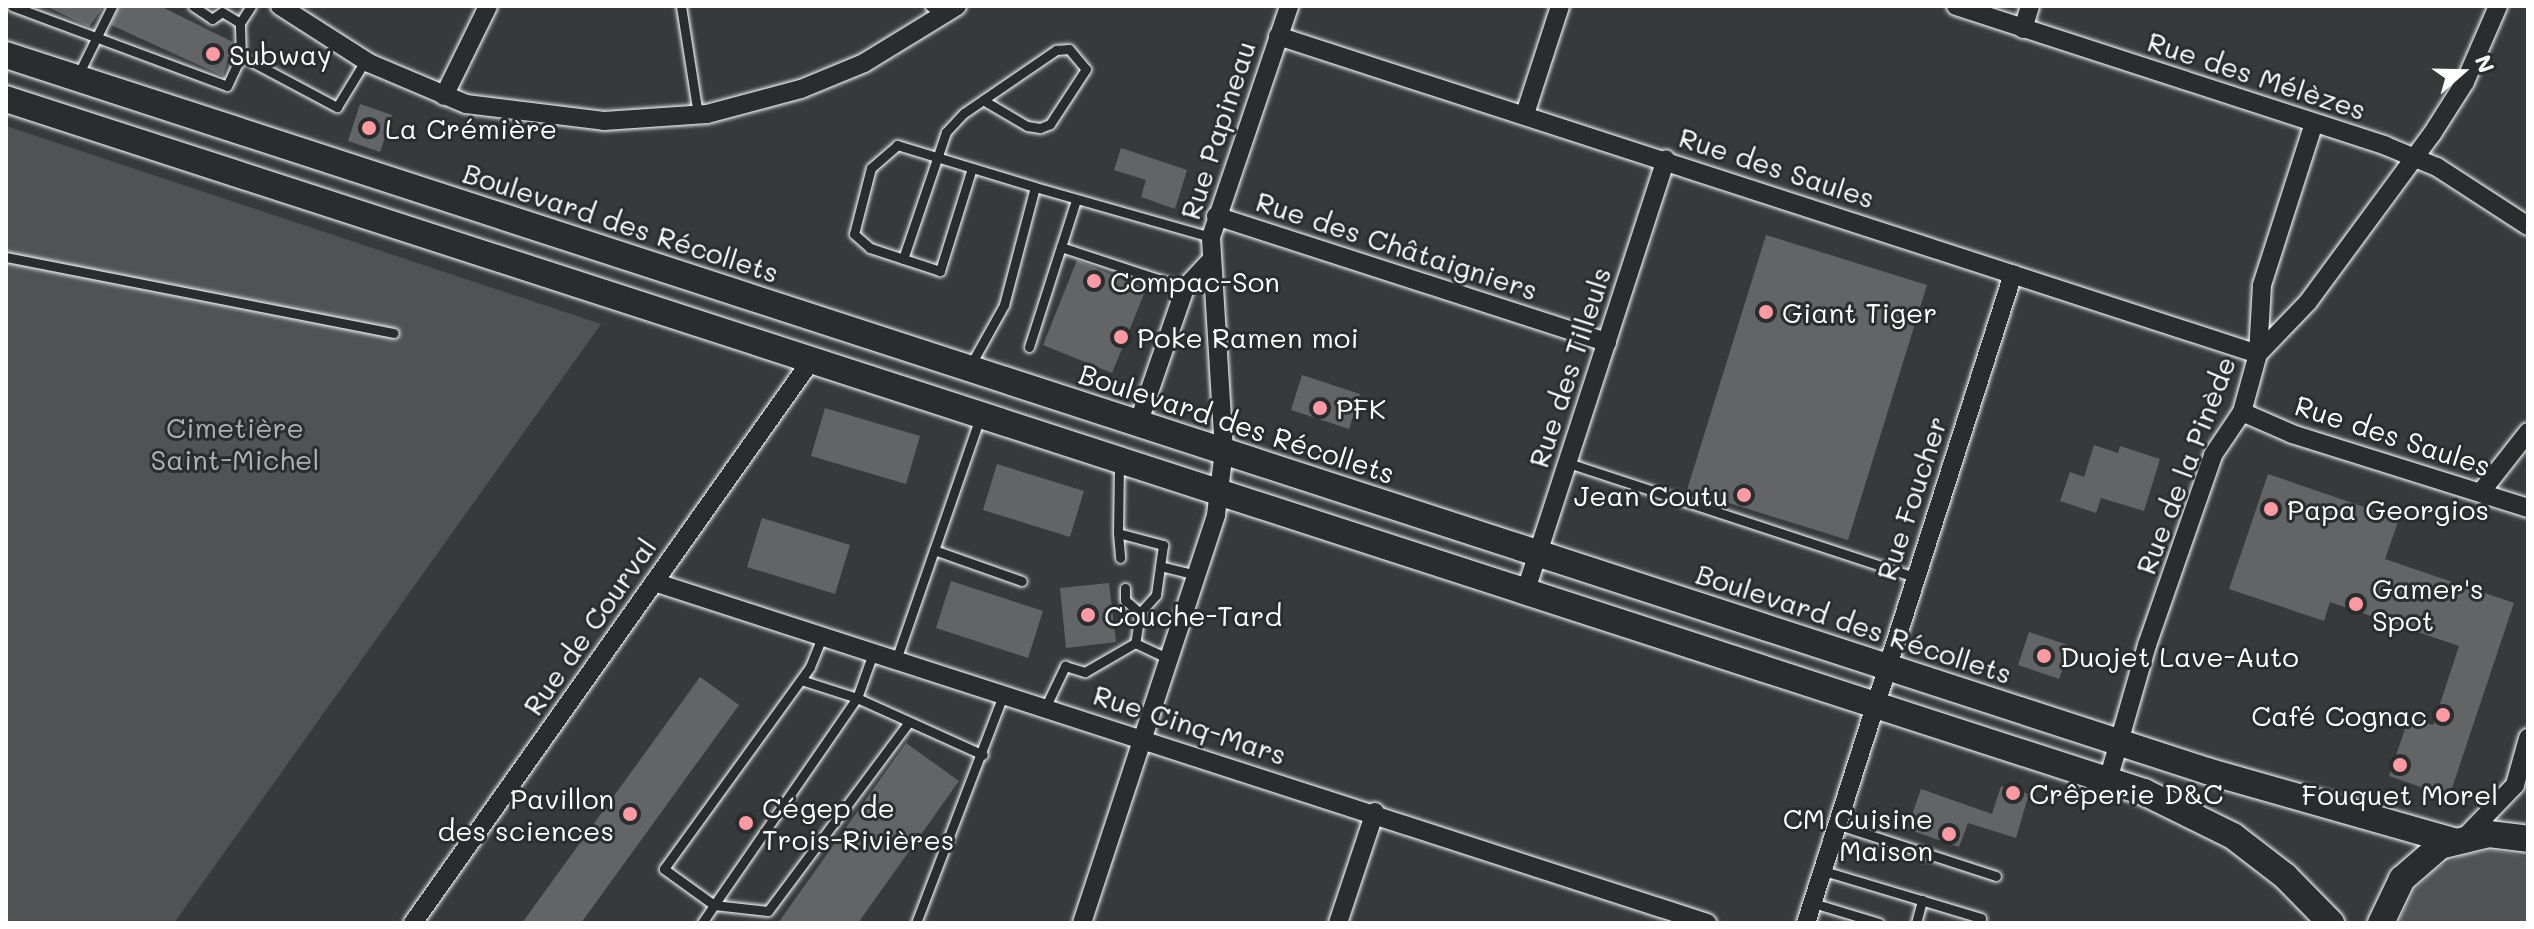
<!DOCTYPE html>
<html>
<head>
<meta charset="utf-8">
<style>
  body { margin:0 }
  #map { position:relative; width:2534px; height:929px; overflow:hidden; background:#373a3b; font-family:Mali,sans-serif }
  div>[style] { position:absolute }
  .green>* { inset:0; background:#505354 }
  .building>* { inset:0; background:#636465 }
  .roads { filter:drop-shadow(0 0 2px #fff) drop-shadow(0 0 2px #fff) }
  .lane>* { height:9px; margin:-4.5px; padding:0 4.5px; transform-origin:4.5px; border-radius:4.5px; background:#2a2d2e }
  .street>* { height:18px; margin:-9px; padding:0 9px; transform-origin:9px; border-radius:9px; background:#2a2d2e }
  .secondary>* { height:26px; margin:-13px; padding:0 13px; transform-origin:13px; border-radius:13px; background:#2a2d2e }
  .dots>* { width:22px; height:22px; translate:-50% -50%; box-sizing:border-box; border:4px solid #2a2d2e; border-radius:50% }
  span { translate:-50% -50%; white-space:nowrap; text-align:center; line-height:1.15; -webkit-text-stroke:6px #2a2d2e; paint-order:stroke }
  .poi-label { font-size:28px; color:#fff }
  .left { translate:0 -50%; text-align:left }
  .right { translate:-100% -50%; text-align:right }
  .street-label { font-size:28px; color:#fff }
  .park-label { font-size:28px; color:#b0b2b2 }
  .frame { position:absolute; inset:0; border:8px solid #fff; pointer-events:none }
  .north { position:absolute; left:2422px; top:32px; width:80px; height:80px; -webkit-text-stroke:6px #2a2d2e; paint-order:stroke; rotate:70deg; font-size:22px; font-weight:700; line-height:32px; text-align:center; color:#fff }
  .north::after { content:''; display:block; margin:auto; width:28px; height:36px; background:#fff; clip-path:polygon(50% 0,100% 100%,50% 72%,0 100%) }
</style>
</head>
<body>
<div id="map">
  <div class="green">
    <div style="clip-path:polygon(6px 126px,601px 324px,174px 923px,6px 923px)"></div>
    <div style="clip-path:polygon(2493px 850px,2528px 857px,2528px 923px,2398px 923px,2413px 892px,2435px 869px,2463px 855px)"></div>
  </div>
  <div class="building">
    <div style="clip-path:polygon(46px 6px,104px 6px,89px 27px)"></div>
    <div style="clip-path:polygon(119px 6px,160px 6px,233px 42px,223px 76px,111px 25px)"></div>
    <div style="clip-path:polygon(360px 104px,392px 115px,380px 152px,348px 141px)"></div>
    <div style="clip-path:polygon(1121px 148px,1187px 170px,1175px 209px,1141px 197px,1146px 180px,1114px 170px)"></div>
    <div style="clip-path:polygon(1766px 235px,1927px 285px,1848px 540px,1687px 490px)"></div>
    <div style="clip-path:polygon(1077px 260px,1146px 289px,1112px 373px,1043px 345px)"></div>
    <div style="clip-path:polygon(1302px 375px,1360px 394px,1349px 429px,1291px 410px)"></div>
    <div style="clip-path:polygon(825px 408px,920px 436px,906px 484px,811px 456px)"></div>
    <div style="clip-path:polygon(2094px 445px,2118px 453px,2120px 446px,2160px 459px,2144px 511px,2101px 498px,2096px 513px,2060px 501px,2070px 472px,2084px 477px)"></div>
    <div style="clip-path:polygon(997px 464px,1084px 491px,1070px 537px,983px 510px)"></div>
    <div style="clip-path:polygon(2268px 474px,2399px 519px,2385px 559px,2514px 603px,2449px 797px,2389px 776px,2409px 717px,2433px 725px,2459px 646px,2330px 602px,2324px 621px,2229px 589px)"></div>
    <div style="clip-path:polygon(762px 518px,850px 545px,835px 594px,747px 567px)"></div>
    <div style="clip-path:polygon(951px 581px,1043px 611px,1028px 658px,936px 628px)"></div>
    <div style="clip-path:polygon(1109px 583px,1116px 642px,1066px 648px,1060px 588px)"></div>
    <div style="clip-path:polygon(2029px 632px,2071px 646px,2059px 679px,2018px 665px)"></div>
    <div style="clip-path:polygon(700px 677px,739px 705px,581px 923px,522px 923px)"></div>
    <div style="clip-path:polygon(906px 743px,959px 781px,858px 923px,778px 923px)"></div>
    <div style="clip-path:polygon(2001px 786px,2029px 794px,2016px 838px,1968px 823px,1959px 847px,1907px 829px,1921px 789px,1992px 814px)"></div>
  </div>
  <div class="roads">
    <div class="lane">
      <div style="left:12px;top:6px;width:229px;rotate:20.4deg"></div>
      <div style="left:227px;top:86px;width:33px;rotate:-65deg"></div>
      <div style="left:241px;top:56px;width:109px;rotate:28deg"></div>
      <div style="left:337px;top:107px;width:54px;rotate:-58.7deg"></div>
      <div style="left:193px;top:6px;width:23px;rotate:34deg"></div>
      <div style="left:212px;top:19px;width:12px;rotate:-35deg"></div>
      <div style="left:222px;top:12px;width:21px;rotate:31deg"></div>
      <div style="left:681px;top:6px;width:110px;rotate:81.1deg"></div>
      <div style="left:930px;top:6px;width:17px;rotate:40deg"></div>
      <div style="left:241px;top:56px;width:33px;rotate:-92deg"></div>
      <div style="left:240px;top:23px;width:20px;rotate:-57deg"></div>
      <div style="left:78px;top:75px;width:77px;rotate:-63.8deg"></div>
      <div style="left:972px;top:168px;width:108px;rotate:107.3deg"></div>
      <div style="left:940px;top:271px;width:74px;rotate:-161.8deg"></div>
      <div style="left:870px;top:248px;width:21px;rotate:-139deg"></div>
      <div style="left:854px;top:234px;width:68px;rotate:-75.6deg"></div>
      <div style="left:871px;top:168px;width:35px;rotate:-41deg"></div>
      <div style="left:897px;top:145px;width:144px;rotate:16.9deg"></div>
      <div style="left:1076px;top:200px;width:49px;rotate:107.7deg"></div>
      <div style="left:1061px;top:247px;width:131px;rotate:18.3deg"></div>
      <div style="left:6px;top:257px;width:395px;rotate:11.1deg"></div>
      <div style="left:903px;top:259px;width:134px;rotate:-71.3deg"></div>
      <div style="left:946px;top:132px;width:26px;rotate:-47deg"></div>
      <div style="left:964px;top:113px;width:112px;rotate:-34.4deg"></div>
      <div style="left:1056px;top:50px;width:13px;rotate:-4deg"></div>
      <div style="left:1069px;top:49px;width:26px;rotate:50deg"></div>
      <div style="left:1086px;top:69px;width:66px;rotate:123.2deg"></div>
      <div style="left:1050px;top:124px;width:11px;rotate:158deg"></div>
      <div style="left:1040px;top:128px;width:13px;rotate:-171deg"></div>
      <div style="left:1027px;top:126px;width:51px;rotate:-149.4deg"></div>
      <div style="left:1029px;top:347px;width:105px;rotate:-72.3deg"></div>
      <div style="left:970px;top:366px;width:70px;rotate:-60.9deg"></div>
      <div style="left:1004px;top:305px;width:122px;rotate:-75.3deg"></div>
      <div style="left:1035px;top:187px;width:183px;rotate:15.9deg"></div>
      <div style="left:1119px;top:463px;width:70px;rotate:90.8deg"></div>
      <div style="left:1118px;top:533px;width:47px;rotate:14.9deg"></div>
      <div style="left:1163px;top:545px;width:50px;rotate:98deg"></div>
      <div style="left:1156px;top:595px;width:24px;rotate:132deg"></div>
      <div style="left:1140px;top:613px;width:30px;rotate:99deg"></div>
      <div style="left:1135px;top:643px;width:38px;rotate:25deg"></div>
      <div style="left:1568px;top:463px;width:365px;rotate:18.2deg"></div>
      <div style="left:1118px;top:533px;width:25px;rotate:85deg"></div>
      <div style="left:934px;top:550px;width:93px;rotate:19.4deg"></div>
      <div style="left:1160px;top:566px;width:37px;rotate:14deg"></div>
      <div style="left:1125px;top:588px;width:12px;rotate:90deg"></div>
      <div style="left:1125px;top:600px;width:20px;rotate:41deg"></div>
      <div style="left:822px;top:637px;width:32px;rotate:112deg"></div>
      <div style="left:810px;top:667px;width:249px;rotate:125.9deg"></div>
      <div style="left:664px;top:869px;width:62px;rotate:35.8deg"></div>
      <div style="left:714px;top:905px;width:252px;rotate:-55.4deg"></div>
      <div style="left:857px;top:698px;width:48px;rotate:-70.4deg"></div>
      <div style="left:896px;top:660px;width:256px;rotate:-70.9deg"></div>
      <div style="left:801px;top:680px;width:59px;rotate:17.8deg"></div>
      <div style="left:857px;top:698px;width:138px;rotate:24.3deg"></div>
      <div style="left:1045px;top:708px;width:47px;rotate:-64.5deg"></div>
      <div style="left:1065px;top:666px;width:21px;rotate:17deg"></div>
      <div style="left:1085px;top:672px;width:58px;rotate:-30.1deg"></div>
      <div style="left:1839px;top:825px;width:165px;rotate:18deg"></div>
      <div style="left:1824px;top:871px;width:164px;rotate:16.7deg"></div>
      <div style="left:1813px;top:903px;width:69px;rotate:16.9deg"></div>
      <div style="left:702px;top:923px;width:22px;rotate:-56deg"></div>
      <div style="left:714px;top:905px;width:54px;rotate:6.3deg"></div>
      <div style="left:768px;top:911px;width:236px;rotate:-53.3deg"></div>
      <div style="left:916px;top:923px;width:244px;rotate:-69.1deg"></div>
      <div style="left:1916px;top:923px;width:24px;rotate:-75deg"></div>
    </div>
    <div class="street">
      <div style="left:280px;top:6px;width:106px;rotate:32.6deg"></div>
      <div style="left:369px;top:63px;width:105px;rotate:22.9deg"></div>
      <div style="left:466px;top:104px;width:139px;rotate:7deg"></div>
      <div style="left:604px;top:121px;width:103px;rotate:-3.9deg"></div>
      <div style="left:707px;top:114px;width:97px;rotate:-14.9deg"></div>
      <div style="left:801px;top:89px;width:68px;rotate:-22.4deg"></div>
      <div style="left:864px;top:63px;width:109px;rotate:-31.5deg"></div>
      <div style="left:1956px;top:6px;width:452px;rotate:18deg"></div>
      <div style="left:2386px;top:146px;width:55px;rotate:22.4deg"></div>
      <div style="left:2437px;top:167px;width:108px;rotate:33deg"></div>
      <div style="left:2023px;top:29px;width:24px;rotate:-73deg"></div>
      <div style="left:1278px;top:36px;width:1030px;rotate:17.98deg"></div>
      <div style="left:444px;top:96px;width:100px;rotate:-63.9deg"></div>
      <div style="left:1525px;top:114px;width:114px;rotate:-72deg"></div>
      <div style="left:1216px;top:216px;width:411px;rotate:17.9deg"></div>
      <div style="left:2258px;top:354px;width:72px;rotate:-46.1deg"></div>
      <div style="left:2308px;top:302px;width:209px;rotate:-53.6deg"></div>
      <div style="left:2432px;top:134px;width:62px;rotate:-57.6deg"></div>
      <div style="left:2465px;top:82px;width:83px;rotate:-66.5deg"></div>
      <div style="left:2242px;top:412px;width:55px;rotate:23.7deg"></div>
      <div style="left:2292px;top:434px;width:247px;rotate:17.4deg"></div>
      <div style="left:1138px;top:424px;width:144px;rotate:-70.9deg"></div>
      <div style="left:1185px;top:288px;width:35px;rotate:-47deg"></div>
      <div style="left:2481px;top:492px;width:76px;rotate:-51.9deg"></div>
      <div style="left:654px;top:582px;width:1107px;rotate:17.94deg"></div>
      <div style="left:1525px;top:593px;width:456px;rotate:-72deg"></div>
      <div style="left:2108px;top:780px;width:141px;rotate:-73.9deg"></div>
      <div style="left:2147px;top:645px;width:201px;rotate:-70.8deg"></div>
      <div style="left:2213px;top:455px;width:52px;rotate:-56deg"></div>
      <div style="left:2242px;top:412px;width:60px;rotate:-74.6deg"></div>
      <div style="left:2258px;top:354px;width:69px;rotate:-86.7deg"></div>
      <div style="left:2262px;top:285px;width:170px;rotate:-72.2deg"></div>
      <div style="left:2465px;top:837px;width:72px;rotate:-46.1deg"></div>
      <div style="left:2515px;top:785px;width:49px;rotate:-74.5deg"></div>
      <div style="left:413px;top:923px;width:687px;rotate:-54.71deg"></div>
      <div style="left:1082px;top:923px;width:429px;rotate:-71.8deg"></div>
      <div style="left:1216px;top:515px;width:64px;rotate:-82.9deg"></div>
      <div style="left:1224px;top:451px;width:214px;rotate:-93.5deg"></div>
      <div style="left:1211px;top:237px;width:244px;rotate:-71.3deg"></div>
      <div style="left:1338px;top:923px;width:117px;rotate:-71.6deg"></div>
      <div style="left:1806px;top:923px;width:681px;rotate:-72.31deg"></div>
    </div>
    <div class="secondary">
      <div style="left:6px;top:55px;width:2315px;rotate:18.02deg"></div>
      <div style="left:2207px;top:771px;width:255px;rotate:15.9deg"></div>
      <div style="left:6px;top:99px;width:2248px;rotate:17.96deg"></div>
      <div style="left:2144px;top:792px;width:99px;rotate:26.3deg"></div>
      <div style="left:2233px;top:836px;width:66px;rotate:37.6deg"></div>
      <div style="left:2285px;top:876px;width:66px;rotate:45.6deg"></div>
      <div style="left:2381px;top:923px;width:49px;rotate:-64.5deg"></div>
      <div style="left:2402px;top:879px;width:50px;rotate:-41deg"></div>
      <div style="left:2440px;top:846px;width:50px;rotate:-13.8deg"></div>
      <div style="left:2489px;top:834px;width:39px;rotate:7deg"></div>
    </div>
  </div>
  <div class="dots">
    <div style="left:213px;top:54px;background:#ff9aa2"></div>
    <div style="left:369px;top:128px;background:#ff9aa2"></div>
    <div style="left:1094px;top:281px;background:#ff9aa2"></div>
    <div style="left:1766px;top:312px;background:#ff9aa2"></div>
    <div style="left:1121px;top:337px;background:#ff9aa2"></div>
    <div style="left:1320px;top:408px;background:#ff9aa2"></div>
    <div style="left:1744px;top:495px;background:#ff9aa2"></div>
    <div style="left:2271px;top:509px;background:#ff9aa2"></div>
    <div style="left:2356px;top:604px;background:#ff9aa2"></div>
    <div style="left:1088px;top:615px;background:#ff9aa2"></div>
    <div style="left:2044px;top:656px;background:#ff9aa2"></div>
    <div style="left:2443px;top:715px;background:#ff9aa2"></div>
    <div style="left:2400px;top:765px;background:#ff9aa2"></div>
    <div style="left:2013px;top:793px;background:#ff9aa2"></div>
    <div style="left:630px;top:814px;background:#ff9aa2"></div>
    <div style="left:746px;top:823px;background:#ff9aa2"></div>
    <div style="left:1949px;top:834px;background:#ff9aa2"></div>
  </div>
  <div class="poi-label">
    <span class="left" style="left:229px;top:54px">Subway</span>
    <span class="left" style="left:385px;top:128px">La Crémière</span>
    <span class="left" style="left:1110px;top:281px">Compac-Son</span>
    <span class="left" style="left:1782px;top:312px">Giant Tiger</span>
    <span class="left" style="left:1137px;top:337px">Poke Ramen moi</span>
    <span class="left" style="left:1336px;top:408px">PFK</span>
    <span class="right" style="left:1728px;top:495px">Jean Coutu</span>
    <span class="left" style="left:2287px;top:509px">Papa Georgios</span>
    <span class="left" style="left:2372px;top:604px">Gamer's<br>Spot</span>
    <span class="left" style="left:1104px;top:615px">Couche-Tard</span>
    <span class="left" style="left:2060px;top:656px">Duojet Lave-Auto</span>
    <span class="right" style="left:2427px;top:715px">Café Cognac</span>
    <span class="left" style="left:2029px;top:793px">Crêperie D&amp;C</span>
    <span style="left:2400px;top:794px">Fouquet Morel</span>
    <span class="right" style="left:614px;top:814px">Pavillon<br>des sciences</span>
    <span class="left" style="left:762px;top:823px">Cégep de<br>Trois-Rivières</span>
    <span class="right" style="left:1933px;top:834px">CM Cuisine<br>Maison</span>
  </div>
  <div class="street-label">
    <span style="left:2257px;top:75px;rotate:18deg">Rue des Mélèzes</span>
    <span style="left:1217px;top:130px;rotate:-72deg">Rue Papineau</span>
    <span style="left:1777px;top:167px;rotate:18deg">Rue des Saules</span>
    <span style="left:621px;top:222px;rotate:18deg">Boulevard des Récollets</span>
    <span style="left:1397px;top:245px;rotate:18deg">Rue des Châtaigniers</span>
    <span style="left:1569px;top:367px;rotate:-72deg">Rue des Tilleuls</span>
    <span style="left:1237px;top:423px;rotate:18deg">Boulevard des Récollets</span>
    <span style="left:2393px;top:435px;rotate:18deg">Rue des Saules</span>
    <span style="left:2185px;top:465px;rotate:-69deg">Rue de la Pinède</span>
    <span style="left:1911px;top:498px;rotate:-72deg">Rue Foucher</span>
    <span style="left:1854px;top:623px;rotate:18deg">Boulevard des Récollets</span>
    <span style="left:589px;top:626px;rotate:-55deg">Rue de Courval</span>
    <span style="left:1190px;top:724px;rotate:18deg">Rue Cinq-Mars</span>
  </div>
  <div class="park-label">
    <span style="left:235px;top:443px">Cimetière<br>Saint-Michel</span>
  </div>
  <div class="frame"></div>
  <div class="north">N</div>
</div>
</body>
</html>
